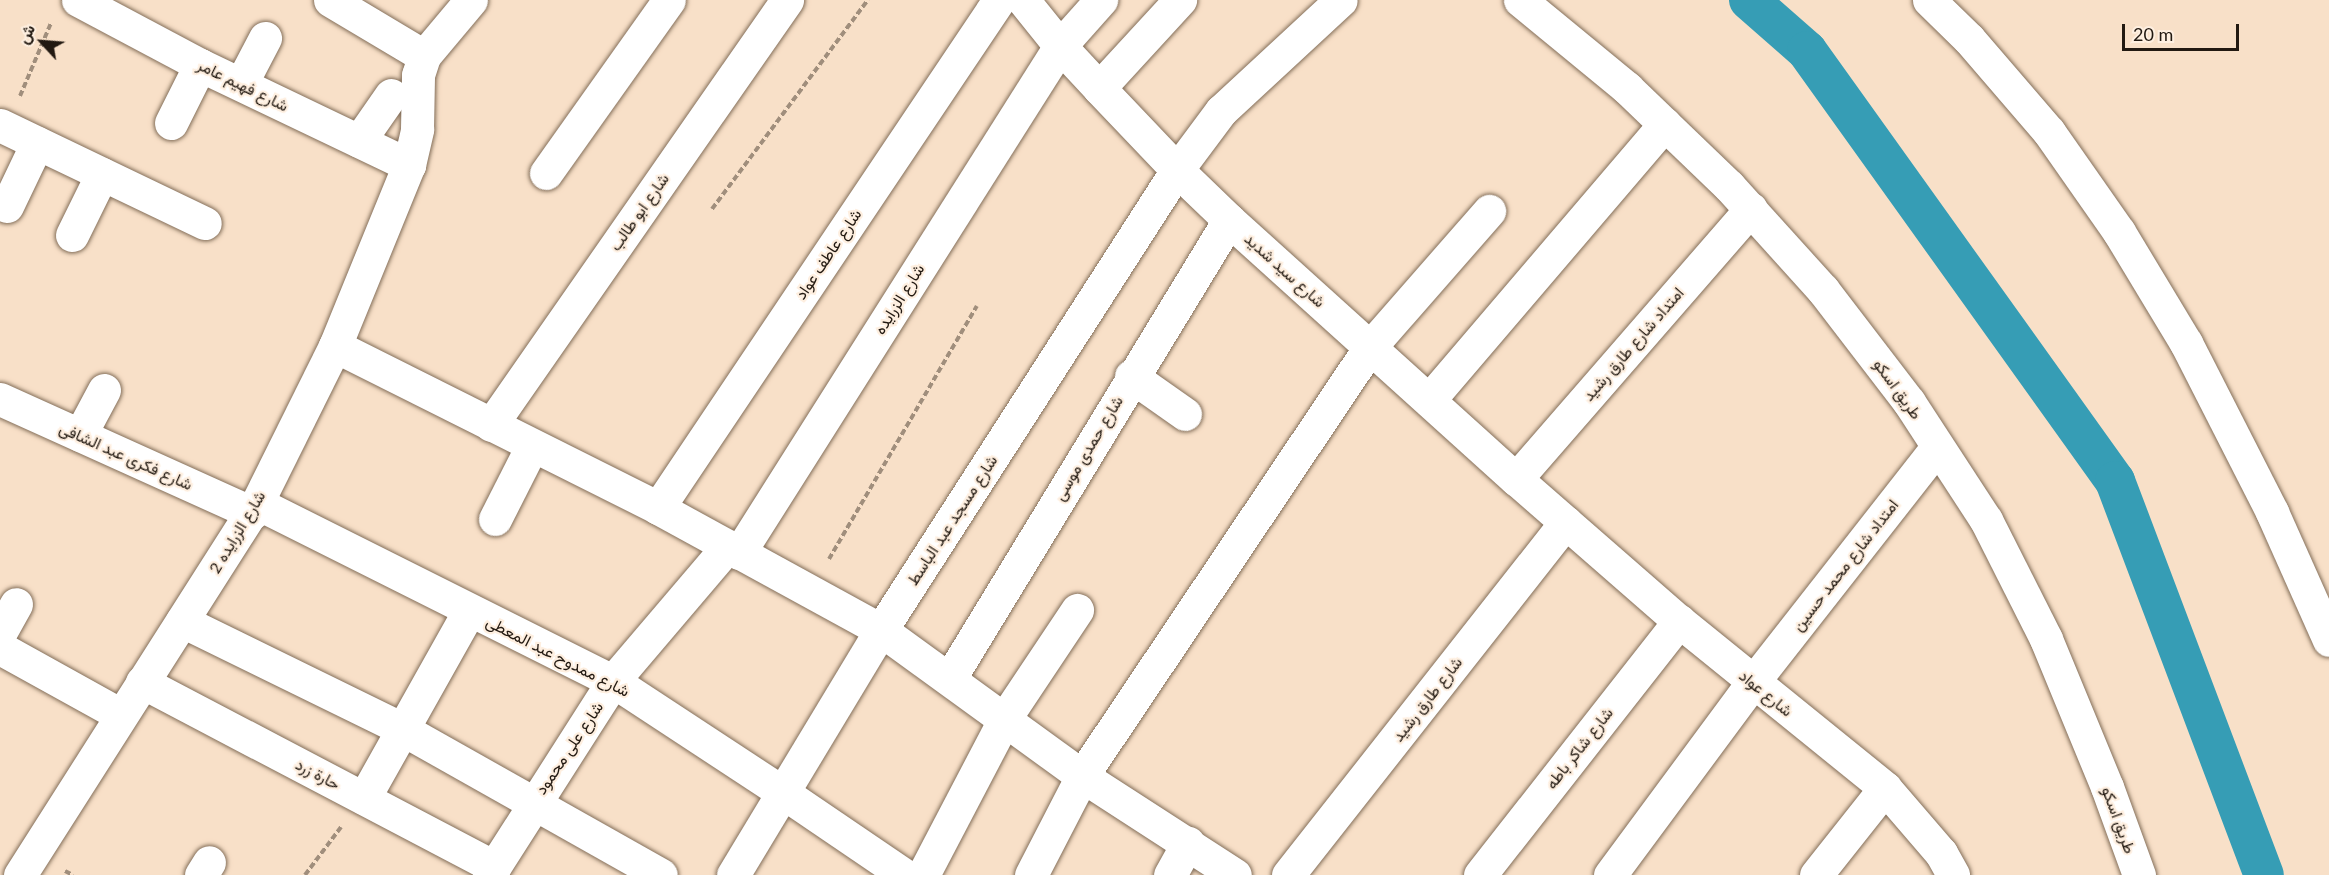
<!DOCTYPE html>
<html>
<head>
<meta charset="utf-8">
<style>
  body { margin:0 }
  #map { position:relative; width:2329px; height:875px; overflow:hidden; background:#f8e0c8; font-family:Lato,Vazirmatn,sans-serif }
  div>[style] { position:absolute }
  .canal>* { height:40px; margin:-20px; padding:0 20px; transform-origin:20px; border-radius:20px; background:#369db5 }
  .path>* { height:4px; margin-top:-2px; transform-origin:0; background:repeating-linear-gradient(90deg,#a08e7c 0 6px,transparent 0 9px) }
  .roads { filter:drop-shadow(0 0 2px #836e59) drop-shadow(0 0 2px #836e59) }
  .street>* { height:33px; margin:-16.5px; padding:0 16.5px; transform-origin:16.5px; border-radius:16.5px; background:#fff }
  .secondary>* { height:33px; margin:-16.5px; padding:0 16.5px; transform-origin:16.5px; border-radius:16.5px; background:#fff }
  span { translate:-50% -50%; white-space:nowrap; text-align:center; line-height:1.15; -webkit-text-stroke:4.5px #feefe0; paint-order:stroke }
  .street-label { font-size:16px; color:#221911 }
  .north { position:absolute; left:12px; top:12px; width:60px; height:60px; -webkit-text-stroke:4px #feefe0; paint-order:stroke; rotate:296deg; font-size:16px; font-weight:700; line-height:24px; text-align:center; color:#221911 }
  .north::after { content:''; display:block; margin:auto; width:21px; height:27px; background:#221911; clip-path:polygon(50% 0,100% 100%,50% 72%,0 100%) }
  .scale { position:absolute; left:2122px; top:24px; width:117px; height:27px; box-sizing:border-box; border:3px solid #221911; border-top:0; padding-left:8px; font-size:18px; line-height:21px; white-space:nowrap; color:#221911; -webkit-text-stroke:4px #feefe0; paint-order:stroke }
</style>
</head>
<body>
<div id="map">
  <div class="canal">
    <div style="left:1749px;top:0;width:77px;rotate:41.3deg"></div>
    <div style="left:1807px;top:51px;width:529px;rotate:54.39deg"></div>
    <div style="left:2115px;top:481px;width:421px;rotate:69.3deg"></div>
  </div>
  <div class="path">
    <div style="left:20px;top:96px;width:79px;rotate:-67deg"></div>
    <div style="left:712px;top:209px;width:261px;rotate:-53.3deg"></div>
    <div style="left:829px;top:559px;width:293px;rotate:-59.7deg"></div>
    <div style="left:65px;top:871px;width:9px;rotate:27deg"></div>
    <div style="left:305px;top:875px;width:60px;rotate:-53.1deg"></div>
  </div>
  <div class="roads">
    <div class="street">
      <div style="left:78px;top:0;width:138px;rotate:28deg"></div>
      <div style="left:200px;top:65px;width:232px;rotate:25.6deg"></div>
      <div style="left:330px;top:0;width:109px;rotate:30.8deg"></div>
      <div style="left:1023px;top:0;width:59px;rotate:51.2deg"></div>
      <div style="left:1060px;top:46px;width:57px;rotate:47.1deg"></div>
      <div style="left:1099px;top:88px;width:113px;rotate:46.4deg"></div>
      <div style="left:1177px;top:170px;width:72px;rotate:43.9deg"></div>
      <div style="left:1229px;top:220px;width:387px;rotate:42.1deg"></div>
      <div style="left:1516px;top:479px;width:216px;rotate:41.1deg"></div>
      <div style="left:1679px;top:621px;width:265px;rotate:39deg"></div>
      <div style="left:1885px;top:788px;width:86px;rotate:49.3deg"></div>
      <div style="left:1941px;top:853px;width:25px;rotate:61deg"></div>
      <div style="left:1520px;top:0;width:139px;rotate:39.4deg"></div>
      <div style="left:1627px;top:88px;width:141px;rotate:43.9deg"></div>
      <div style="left:1729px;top:186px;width:140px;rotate:47.9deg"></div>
      <div style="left:1823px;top:290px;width:141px;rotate:52.5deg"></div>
      <div style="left:1909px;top:402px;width:141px;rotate:56.9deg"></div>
      <div style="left:1986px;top:520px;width:133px;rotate:63.2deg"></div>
      <div style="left:2046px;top:639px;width:160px;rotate:67.6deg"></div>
      <div style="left:2107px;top:787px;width:94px;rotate:70deg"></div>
      <div style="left:241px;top:84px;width:52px;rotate:-62.4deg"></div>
      <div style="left:1099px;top:88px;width:120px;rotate:-47.4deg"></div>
      <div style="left:171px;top:123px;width:65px;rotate:-63.4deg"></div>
      <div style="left:0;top:125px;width:227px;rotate:25.6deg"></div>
      <div style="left:359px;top:141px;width:56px;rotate:-55.2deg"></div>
      <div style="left:546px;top:173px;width:212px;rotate:-54.6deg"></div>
      <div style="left:7px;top:206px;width:70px;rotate:-64.5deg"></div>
      <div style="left:72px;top:235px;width:68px;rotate:-63.8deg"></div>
      <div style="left:335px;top:346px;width:361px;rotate:26.6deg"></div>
      <div style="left:658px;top:508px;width:254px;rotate:28.7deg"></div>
      <div style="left:881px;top:630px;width:248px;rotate:36deg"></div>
      <div style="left:1082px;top:776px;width:182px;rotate:32.9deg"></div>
      <div style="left:1131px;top:376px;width:66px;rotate:35.1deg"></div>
      <div style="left:0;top:399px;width:277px;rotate:24.3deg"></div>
      <div style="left:1429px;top:400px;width:363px;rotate:-49.5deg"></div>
      <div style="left:491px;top:425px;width:518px;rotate:-55.14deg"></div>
      <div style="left:80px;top:435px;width:51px;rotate:-61.9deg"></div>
      <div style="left:1516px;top:479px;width:358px;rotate:-49deg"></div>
      <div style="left:257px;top:503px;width:398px;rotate:26.6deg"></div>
      <div style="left:613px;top:681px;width:202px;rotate:33.3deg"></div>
      <div style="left:782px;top:792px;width:148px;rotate:34.2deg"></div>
      <div style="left:658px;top:508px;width:612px;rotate:-56.13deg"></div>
      <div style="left:495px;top:519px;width:82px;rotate:-63.1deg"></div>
      <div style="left:739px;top:553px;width:600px;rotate:-57.66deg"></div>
      <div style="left:1060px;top:46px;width:62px;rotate:-48.3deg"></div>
      <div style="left:182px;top:621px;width:245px;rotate:26.1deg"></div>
      <div style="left:402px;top:729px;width:297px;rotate:29.4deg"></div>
      <div style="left:0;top:633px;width:33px;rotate:-61deg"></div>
      <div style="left:0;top:648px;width:138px;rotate:29deg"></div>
      <div style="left:950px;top:678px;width:536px;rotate:-58.65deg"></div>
      <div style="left:142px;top:682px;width:398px;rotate:27.7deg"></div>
      <div style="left:364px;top:798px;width:214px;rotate:-60.7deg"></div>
      <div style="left:20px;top:875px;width:441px;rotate:-57.5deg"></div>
      <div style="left:257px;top:503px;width:175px;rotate:-63.6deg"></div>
      <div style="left:335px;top:346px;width:196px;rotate:-67.8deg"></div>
      <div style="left:409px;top:165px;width:37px;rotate:-77deg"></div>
      <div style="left:417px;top:129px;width:54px;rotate:-88.9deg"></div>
      <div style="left:418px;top:75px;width:20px;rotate:-72deg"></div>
      <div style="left:424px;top:56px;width:73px;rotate:-50deg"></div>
      <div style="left:201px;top:875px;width:15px;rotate:-58deg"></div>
      <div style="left:489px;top:875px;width:230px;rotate:-57.4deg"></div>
      <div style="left:613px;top:681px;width:177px;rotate:-49.6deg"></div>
      <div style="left:733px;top:875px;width:286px;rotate:-58.9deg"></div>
      <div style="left:881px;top:630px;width:547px;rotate:-57.24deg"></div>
      <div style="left:1177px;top:170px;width:74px;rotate:-53.3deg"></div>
      <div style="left:1221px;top:111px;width:163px;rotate:-42.8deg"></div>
      <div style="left:923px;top:875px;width:177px;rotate:-62.4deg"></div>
      <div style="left:1005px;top:718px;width:130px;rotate:-56.3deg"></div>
      <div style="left:1031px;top:875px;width:111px;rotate:-62.7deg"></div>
      <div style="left:1082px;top:776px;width:517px;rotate:-56.13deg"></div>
      <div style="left:1370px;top:347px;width:181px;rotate:-48.8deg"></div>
      <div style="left:1170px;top:875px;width:37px;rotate:-61deg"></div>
      <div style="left:1288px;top:875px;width:449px;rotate:-51.8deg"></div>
      <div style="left:1480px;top:875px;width:323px;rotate:-51.9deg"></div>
      <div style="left:1610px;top:875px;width:240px;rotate:-53.5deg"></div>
      <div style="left:1753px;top:682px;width:298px;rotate:-51.9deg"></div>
      <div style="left:1816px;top:875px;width:111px;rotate:-51.6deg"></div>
    </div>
    <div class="secondary">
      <div style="left:1929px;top:0;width:56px;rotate:44.3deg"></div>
      <div style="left:1969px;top:39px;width:123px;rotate:49.3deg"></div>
      <div style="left:2049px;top:132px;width:122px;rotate:55deg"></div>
      <div style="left:2119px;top:232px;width:130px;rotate:58.9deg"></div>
      <div style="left:2186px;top:343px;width:190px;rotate:63deg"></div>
      <div style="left:2272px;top:512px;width:140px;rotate:66deg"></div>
    </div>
  </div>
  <div class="street-label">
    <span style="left:243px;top:85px;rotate:26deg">شارع فهيم عامر</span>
    <span style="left:639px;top:212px;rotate:-55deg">شارع ابو طالب</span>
    <span style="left:828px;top:254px;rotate:-56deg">شارع عاطف عواد</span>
    <span style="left:1285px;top:270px;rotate:42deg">شارع سيد شديد</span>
    <span style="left:899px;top:299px;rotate:-58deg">شارع الزرايده</span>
    <span style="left:1633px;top:344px;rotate:-49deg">امتداد شارع طارق رشيد</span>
    <span style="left:1898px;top:389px;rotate:54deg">طريق اسكو</span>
    <span style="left:1088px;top:448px;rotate:-59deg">شارع حمدى موسى</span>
    <span style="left:126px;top:456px;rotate:24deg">شارع فكرى عبد الشافى</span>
    <span style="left:952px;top:520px;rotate:-57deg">شارع مسجد عبد الباسط</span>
    <span style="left:237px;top:532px;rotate:-59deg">شارع الزرايده 2</span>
    <span style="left:1845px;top:565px;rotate:-52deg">امتداد شارع محمد حسين</span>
    <span style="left:558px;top:656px;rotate:27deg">شارع ممدوح عبد المعطى</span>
    <span style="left:1766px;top:693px;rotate:39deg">شارع عواد</span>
    <span style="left:1427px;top:699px;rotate:-52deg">شارع طارق رشيد</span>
    <span style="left:569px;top:748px;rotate:-56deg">شارع على محمود</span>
    <span style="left:1579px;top:748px;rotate:-52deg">شارع شاكر باطه</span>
    <span style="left:318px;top:774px;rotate:28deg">حارة زرد</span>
    <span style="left:2119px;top:820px;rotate:70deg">طريق اسكو</span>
  </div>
  <div class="north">ش</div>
  <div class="scale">20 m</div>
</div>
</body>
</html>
